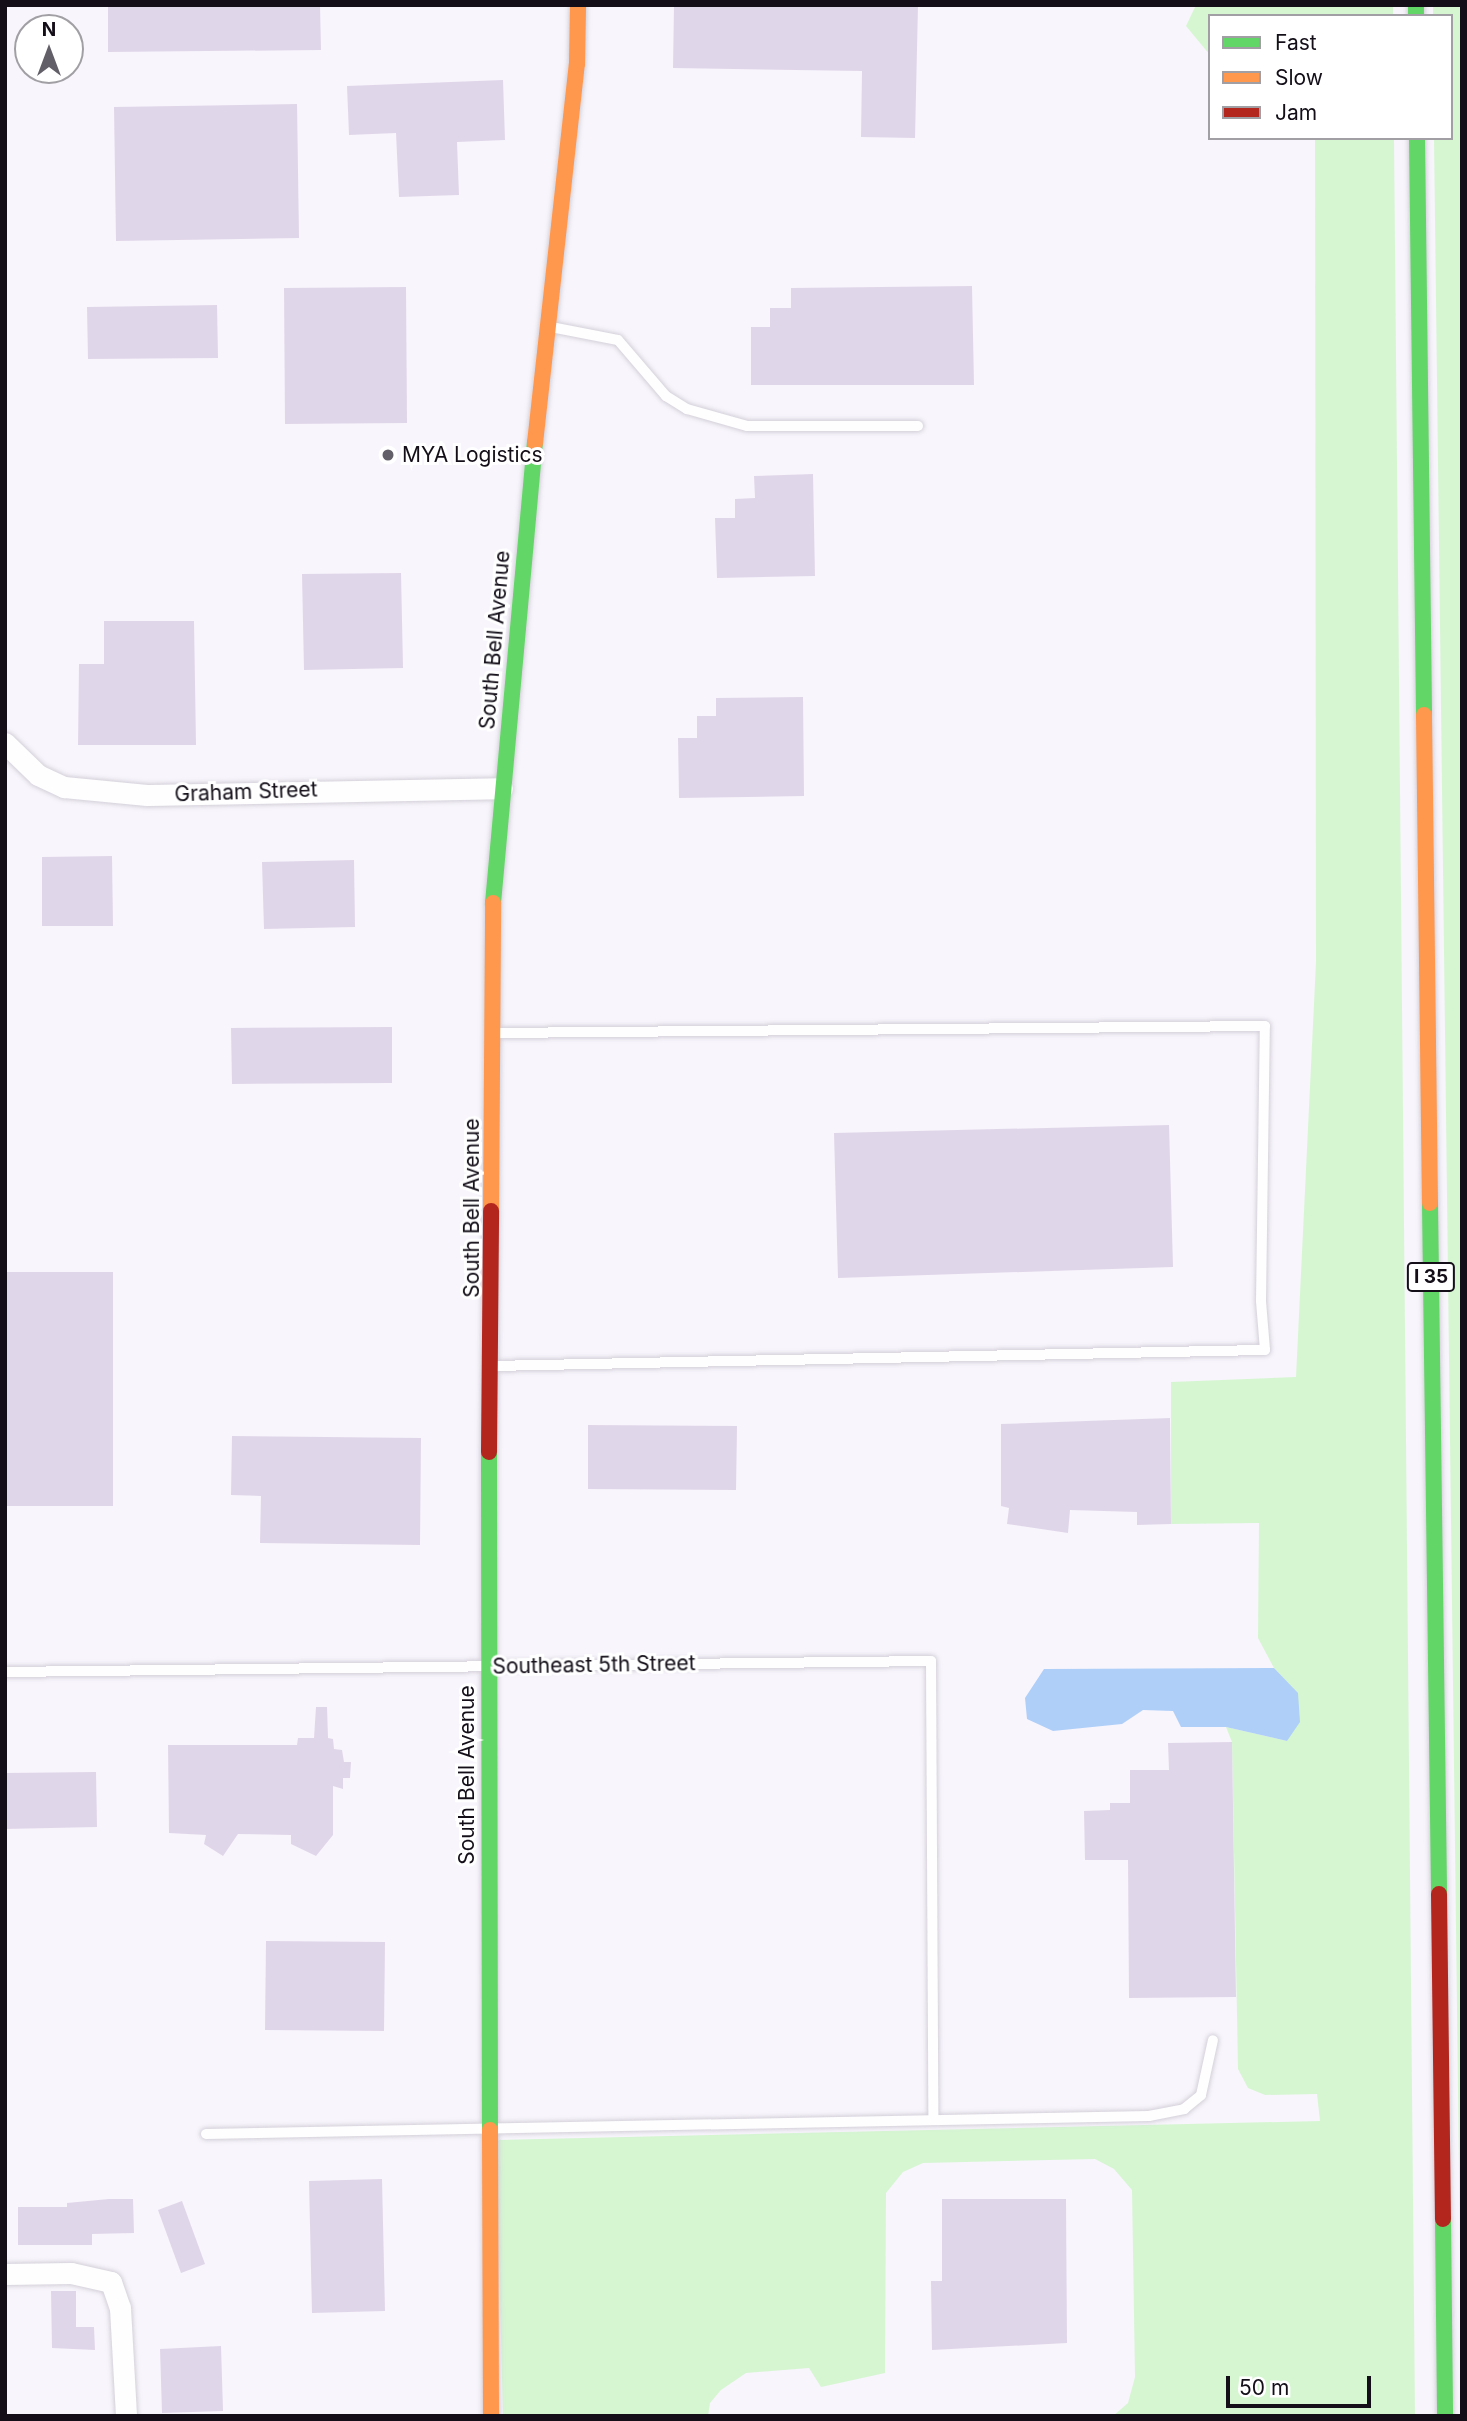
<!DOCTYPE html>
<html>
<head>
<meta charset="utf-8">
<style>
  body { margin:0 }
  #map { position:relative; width:1467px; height:2421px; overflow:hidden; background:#f8f5fc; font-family:Inter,sans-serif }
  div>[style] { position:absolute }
  .green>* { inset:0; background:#d6f6d2 }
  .water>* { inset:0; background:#afcff8 }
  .building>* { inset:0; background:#e0d6e9 }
  .roads { filter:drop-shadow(0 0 2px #d4d0d9) drop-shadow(0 0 2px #d4d0d9) }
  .lane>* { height:10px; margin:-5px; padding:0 5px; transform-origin:5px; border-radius:5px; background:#fefeff }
  .street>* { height:21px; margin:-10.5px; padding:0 10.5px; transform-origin:10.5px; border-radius:10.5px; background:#fefeff }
  .fast>* { height:16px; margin:-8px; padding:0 8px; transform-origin:8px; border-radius:8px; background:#63d668 }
  .slow>* { height:16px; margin:-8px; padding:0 8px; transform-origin:8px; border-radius:8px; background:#ff974d }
  .jam>* { height:16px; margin:-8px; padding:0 8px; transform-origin:8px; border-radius:8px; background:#b3261e }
  .dots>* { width:19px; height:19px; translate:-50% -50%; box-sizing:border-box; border:4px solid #fff; border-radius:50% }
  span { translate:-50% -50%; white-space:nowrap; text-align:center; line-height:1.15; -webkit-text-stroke:6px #fff; paint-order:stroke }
  .shield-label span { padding:2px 5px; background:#fff; border:2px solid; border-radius:5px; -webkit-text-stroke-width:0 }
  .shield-label { font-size:19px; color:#130e18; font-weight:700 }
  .poi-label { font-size:21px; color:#130e18 }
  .left { translate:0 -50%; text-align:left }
  .street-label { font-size:21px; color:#130e18 }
  .frame { position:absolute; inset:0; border:7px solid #130e18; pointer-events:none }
  .legend { position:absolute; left:1208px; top:14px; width:245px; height:126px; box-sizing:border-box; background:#fff; border:2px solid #a19fa3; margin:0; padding:9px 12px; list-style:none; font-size:21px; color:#130e18 }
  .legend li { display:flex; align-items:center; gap:14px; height:35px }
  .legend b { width:35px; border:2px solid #a19fa3 }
  .north { position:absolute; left:14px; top:14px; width:70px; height:70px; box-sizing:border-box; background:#fff; border:2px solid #a19fa3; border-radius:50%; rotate:0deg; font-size:19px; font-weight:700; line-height:28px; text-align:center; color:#130e18 }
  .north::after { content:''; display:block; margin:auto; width:24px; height:32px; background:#635f68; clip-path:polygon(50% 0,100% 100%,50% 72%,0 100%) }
  .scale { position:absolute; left:1226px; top:2376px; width:145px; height:32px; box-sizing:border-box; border:4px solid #130e18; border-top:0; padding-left:9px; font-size:21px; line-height:24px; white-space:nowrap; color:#130e18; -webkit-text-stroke:5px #fff; paint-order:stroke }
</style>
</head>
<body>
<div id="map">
  <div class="green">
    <div style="clip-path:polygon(1196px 5px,1393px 5px,1393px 16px,1210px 16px,1210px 55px,1186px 26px)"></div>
    <div style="clip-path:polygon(1433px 5px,1462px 5px,1462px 2416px,1434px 138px,1451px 138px,1451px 16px,1433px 16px)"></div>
    <div style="clip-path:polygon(1315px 138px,1394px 138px,1415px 2416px,1113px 2416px,1128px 2403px,1135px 2377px,1132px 2190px,1114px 2169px,1095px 2159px,923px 2163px,903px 2172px,886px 2193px,885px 2373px,821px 2387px,809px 2368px,746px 2373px,721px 2390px,710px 2403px,708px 2416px,503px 2416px,496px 2140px,1320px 2121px,1317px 2094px,1265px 2095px,1248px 2088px,1238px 2069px,1232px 1742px,1226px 1727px,1287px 1741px,1298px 1694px,1274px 1668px,1258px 1638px,1259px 1523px,1171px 1524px,1171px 1382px,1296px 1377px,1316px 962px)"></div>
  </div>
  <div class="water">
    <div style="clip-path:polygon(1274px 1668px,1298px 1693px,1300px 1722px,1287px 1741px,1226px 1727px,1181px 1727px,1173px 1711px,1143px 1710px,1122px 1724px,1053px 1731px,1027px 1719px,1025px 1698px,1044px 1669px)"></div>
  </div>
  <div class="building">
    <div style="clip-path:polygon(108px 5px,320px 5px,321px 50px,108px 52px)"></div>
    <div style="clip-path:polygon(674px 5px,918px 5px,915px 138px,861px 137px,862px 71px,673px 68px)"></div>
    <div style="clip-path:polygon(503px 80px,505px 140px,457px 142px,459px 195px,399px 197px,396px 133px,349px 135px,347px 86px)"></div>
    <div style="clip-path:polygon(297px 104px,299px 238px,116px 241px,114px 107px)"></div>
    <div style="clip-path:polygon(972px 286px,974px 385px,751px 385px,751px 327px,770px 327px,770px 308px,791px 308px,791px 288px)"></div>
    <div style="clip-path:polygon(406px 287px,407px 423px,285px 424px,284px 288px)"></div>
    <div style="clip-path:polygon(217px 305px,218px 358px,88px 359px,87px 307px)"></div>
    <div style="clip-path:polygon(813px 474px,815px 576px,717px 578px,715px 518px,735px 518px,735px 499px,755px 498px,754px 476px)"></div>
    <div style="clip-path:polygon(401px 573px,403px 668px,304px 670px,302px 574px)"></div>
    <div style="clip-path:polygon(104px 621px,194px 621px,196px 745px,78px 745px,79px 664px,104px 664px)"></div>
    <div style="clip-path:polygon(803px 697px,804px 796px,679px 798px,678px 738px,697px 738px,697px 716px,716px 716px,716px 698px)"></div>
    <div style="clip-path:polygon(112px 856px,113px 926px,42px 926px,42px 857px)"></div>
    <div style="clip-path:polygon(354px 860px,355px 927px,264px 929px,262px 862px)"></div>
    <div style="clip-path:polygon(392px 1027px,392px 1083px,232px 1084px,231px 1028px)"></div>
    <div style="clip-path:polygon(1169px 1125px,1173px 1267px,838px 1278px,834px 1133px)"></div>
    <div style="clip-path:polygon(5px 1272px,113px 1272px,113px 1506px,5px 1506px)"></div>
    <div style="clip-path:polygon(1170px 1418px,1171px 1524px,1137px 1525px,1137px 1512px,1070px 1510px,1068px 1533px,1007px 1524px,1009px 1508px,1001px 1506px,1001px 1424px)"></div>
    <div style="clip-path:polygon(588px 1425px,737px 1426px,736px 1490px,588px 1489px)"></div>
    <div style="clip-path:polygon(232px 1436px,421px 1438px,420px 1545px,260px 1543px,261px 1496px,231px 1495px)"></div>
    <div style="clip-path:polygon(316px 1707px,327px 1707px,328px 1738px,333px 1739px,334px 1749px,342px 1750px,344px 1762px,351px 1762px,350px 1778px,343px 1778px,343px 1789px,333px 1786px,333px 1835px,316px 1856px,291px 1844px,291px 1835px,238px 1834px,223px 1856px,204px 1844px,206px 1835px,169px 1833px,168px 1745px,297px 1745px,298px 1738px,314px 1738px)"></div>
    <div style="clip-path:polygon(1232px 1742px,1236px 1997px,1129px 1998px,1128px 1860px,1085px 1860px,1084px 1811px,1110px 1810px,1110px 1803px,1130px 1803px,1130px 1770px,1169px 1770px,1168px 1743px)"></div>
    <div style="clip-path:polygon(96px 1772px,97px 1827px,5px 1829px,5px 1773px)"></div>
    <div style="clip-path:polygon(266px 1941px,385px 1942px,384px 2031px,265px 2030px)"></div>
    <div style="clip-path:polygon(382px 2179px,385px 2311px,312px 2313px,309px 2181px)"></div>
    <div style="clip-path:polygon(109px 2199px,133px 2199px,134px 2233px,92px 2234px,92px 2245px,18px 2245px,18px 2207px,67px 2207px,67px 2203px)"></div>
    <div style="clip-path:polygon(942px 2199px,1066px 2199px,1067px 2343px,932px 2350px,931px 2281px,942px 2281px)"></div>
    <div style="clip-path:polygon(182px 2201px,205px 2264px,181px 2273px,158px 2210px)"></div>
    <div style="clip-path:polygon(51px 2291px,76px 2291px,76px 2327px,94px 2327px,95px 2350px,52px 2348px)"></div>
    <div style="clip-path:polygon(221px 2346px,223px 2411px,162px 2413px,160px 2349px)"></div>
  </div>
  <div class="roads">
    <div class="lane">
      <div style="left:551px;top:327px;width:68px;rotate:11deg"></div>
      <div style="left:618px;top:340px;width:74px;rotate:49.4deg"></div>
      <div style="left:666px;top:396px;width:25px;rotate:32deg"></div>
      <div style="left:687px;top:409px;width:62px;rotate:15.8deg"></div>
      <div style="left:747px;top:426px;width:171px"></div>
      <div style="left:492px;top:1366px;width:773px;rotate:-1.19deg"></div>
      <div style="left:1265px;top:1350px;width:49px;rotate:-94.7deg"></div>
      <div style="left:1261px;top:1301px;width:275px;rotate:-89.2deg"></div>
      <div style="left:1265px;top:1026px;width:772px;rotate:179.48deg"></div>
      <div style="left:5px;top:1672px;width:926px;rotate:-0.68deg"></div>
      <div style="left:931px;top:1661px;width:457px;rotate:89.7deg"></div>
      <div style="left:206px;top:2134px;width:943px;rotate:-1.09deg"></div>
      <div style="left:1149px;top:2116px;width:36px;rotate:-11deg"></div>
      <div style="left:1184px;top:2109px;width:22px;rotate:-39deg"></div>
      <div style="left:1201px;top:2095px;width:56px;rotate:-77.7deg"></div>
    </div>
    <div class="street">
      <div style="left:5px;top:743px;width:46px;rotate:44.1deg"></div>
      <div style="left:38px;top:775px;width:29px;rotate:25deg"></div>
      <div style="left:64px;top:787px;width:83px;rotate:5.5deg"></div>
      <div style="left:147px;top:795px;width:355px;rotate:-1.1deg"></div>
      <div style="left:5px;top:2274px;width:66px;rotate:-0.9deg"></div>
      <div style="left:71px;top:2273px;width:41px;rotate:12.7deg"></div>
      <div style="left:111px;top:2282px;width:28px;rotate:71deg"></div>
      <div style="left:120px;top:2308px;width:108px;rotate:86.8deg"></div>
    </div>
    <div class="fast">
      <div style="left:1416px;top:5px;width:11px;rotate:90deg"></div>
      <div style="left:1417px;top:138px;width:577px;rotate:89.3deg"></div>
      <div style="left:493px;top:903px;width:462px;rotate:-84.8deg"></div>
      <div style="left:1430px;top:1203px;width:691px;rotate:89.25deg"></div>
      <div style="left:489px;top:1452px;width:678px;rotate:89.92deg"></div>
      <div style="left:1443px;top:2219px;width:197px;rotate:89.4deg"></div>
    </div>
    <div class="slow">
      <div style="left:535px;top:443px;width:381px;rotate:-83.7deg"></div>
      <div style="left:577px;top:64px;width:59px;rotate:-89deg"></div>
      <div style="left:1424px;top:715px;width:488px;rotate:89.3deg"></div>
      <div style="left:491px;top:1211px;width:308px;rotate:-89.6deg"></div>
      <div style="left:490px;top:2130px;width:286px;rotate:89.8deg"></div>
    </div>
    <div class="jam">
      <div style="left:489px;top:1452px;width:241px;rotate:-89.5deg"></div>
      <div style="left:1439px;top:1894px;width:325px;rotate:89.3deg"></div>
    </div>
  </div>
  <div class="dots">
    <div style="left:388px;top:455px;background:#635f68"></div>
  </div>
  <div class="shield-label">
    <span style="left:1431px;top:1277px">I 35</span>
  </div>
  <div class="poi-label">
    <span class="left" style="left:402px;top:455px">MYA Logistics</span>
  </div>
  <div class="street-label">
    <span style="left:495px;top:640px;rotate:-85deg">South Bell Avenue</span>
    <span style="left:246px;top:792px;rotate:-2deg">Graham Street</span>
    <span style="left:472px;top:1208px;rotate:-90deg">South Bell Avenue</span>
    <span style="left:594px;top:1665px;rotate:-1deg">Southeast 5th Street</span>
    <span style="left:467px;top:1775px;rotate:-90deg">South Bell Avenue</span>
  </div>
  <div class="frame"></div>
  <ul class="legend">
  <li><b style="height:9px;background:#63d668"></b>Fast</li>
  <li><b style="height:9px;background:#ff974d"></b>Slow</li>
  <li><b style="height:9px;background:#b3261e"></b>Jam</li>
  </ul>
  <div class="north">N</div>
  <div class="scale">50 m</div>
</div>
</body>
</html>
